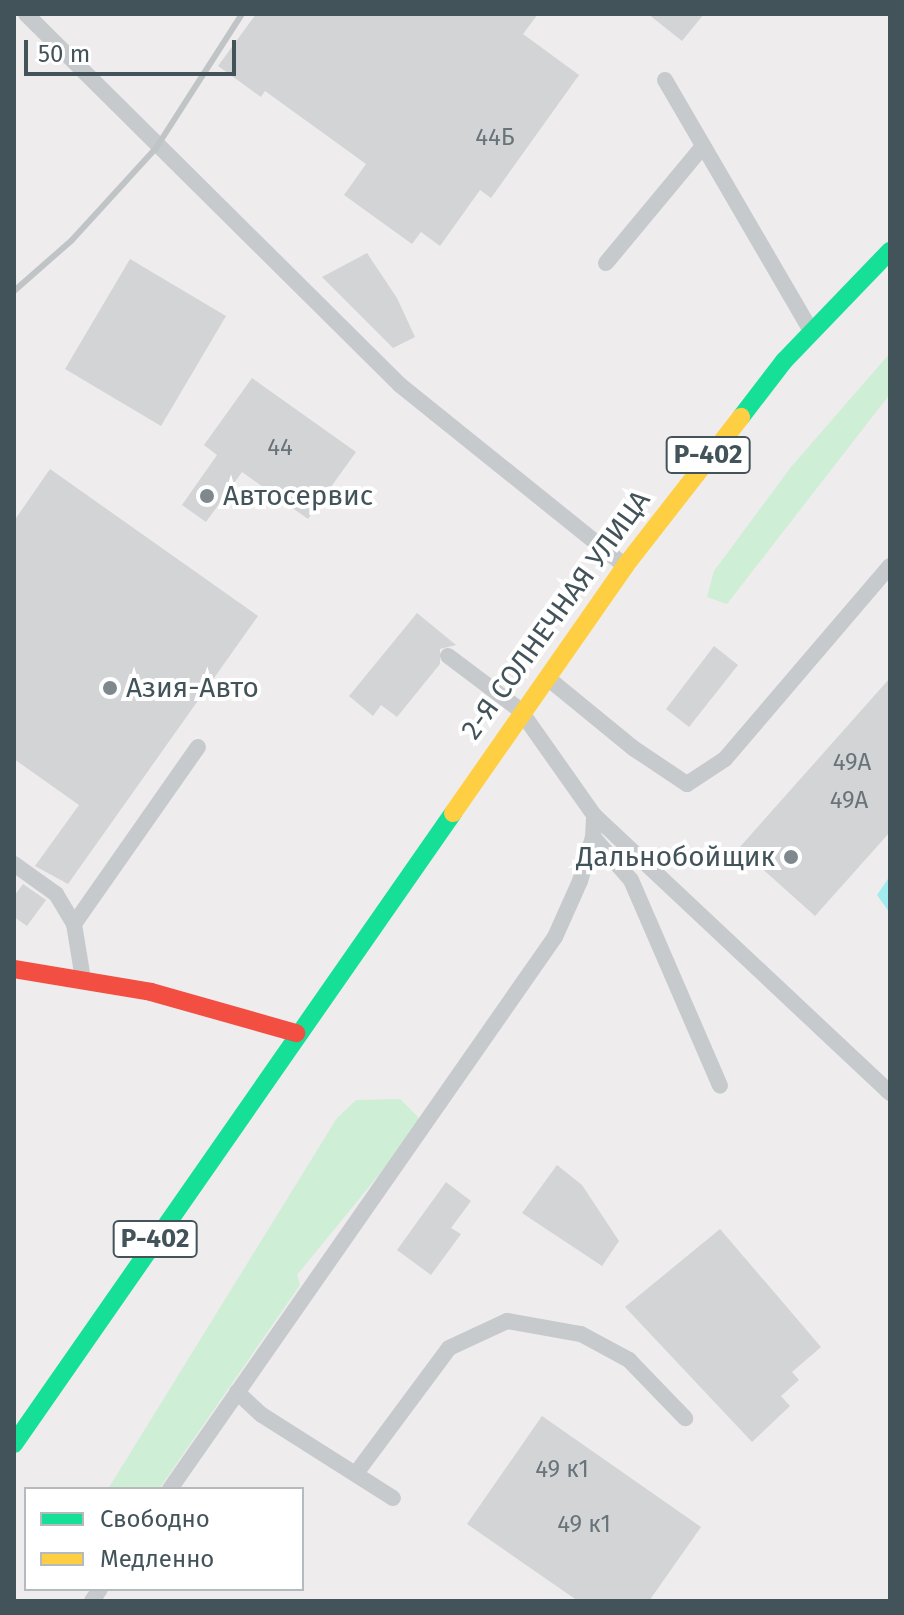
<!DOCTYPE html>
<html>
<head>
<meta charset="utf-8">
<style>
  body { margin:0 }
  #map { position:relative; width:904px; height:1615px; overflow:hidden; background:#eeeced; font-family:"Fira Sans",sans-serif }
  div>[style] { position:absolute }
  .green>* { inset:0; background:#cfeed6 }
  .water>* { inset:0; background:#a2ebef }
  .building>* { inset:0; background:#d3d4d6 }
  .lane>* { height:16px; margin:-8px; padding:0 8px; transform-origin:8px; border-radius:8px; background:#c6cacc }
  .fast>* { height:18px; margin:-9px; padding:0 9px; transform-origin:9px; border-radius:9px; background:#16e098 }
  .slow>* { height:18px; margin:-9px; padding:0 9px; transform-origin:9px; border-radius:9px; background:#ffcf43 }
  .jam>* { height:18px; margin:-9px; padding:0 9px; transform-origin:9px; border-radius:9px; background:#f24e42 }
  .rail>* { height:6px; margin:-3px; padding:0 3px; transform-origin:3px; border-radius:3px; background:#c1c4c6 }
  .dots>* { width:22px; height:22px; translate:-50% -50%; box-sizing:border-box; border:4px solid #fff; border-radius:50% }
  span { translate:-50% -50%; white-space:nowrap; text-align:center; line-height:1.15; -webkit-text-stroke:8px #fff; paint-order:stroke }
  .number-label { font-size:24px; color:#68747a }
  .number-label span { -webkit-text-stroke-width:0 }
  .shield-label span { padding:2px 6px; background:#fff; border:2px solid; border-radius:6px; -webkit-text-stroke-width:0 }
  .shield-label { font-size:26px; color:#43535a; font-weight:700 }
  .poi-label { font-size:28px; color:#43535a }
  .left { translate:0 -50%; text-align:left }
  .right { translate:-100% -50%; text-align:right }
  .street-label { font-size:28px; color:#43535a }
  .frame { position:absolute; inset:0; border:16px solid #43535a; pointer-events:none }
  .legend { position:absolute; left:24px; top:1487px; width:280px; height:104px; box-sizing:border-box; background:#fff; border:2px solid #b4babd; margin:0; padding:10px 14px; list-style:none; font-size:24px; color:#43535a }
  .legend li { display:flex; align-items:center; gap:16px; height:40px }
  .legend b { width:40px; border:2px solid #b4babd }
  .scale { position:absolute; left:24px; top:40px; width:212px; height:36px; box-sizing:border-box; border:4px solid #43535a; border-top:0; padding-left:10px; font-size:24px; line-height:28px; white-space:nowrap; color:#43535a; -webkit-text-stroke:6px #fff; paint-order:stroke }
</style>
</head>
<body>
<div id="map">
  <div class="green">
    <div style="clip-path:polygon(890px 353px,890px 394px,727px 604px,707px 597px,714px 571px,791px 467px)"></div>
    <div style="clip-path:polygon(400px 1099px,418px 1117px,418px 1127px,297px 1275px,300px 1285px,159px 1489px,108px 1489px,337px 1118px,356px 1100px)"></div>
  </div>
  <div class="water">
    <div style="clip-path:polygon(890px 876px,890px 913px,877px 895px)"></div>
  </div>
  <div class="building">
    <div style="clip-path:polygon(256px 14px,538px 14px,523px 34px,579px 75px,491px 198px,480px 190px,440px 246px,421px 232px,412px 244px,344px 195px,366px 164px,265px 91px,261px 97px,218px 66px)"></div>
    <div style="clip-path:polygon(648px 14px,704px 14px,682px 41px)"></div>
    <div style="clip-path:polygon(367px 253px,397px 298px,415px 337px,393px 348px,322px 277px)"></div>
    <div style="clip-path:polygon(130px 259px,226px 316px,161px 426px,65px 369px)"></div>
    <div style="clip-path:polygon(252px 378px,356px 452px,308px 519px,242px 472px,206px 522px,182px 505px,217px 455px,204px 445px)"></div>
    <div style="clip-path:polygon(50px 469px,258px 616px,68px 884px,35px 866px,79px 805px,14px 759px,14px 521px)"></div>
    <div style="clip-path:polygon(417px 613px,456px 645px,440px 649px,440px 664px,397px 717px,381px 705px,373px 716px,349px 696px)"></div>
    <div style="clip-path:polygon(714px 646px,738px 665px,689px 727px,666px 709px)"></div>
    <div style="clip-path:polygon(890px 678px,890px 832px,815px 916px,739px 848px)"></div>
    <div style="clip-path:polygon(23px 884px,46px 900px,27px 926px,14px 917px,14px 896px)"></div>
    <div style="clip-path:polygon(557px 1165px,582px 1185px,619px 1241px,602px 1266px,522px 1213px)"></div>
    <div style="clip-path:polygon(446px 1182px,471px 1201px,451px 1228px,461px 1234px,431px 1275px,397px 1250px)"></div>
    <div style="clip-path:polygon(720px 1229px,821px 1347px,792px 1372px,799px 1380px,781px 1396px,790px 1406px,752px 1442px,625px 1307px)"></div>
    <div style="clip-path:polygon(542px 1416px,701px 1527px,649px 1601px,578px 1601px,467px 1524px)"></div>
  </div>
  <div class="lane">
    <div style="left:26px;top:14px;width:527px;rotate:44.77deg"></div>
    <div style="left:400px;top:385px;width:287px;rotate:38.8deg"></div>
    <div style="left:665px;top:80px;width:290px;rotate:59.8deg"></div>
    <div style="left:606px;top:263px;width:152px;rotate:-50.3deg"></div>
    <div style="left:550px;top:680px;width:107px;rotate:39.3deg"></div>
    <div style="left:633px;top:748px;width:65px;rotate:33.7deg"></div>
    <div style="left:687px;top:784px;width:45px;rotate:-33.3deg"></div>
    <div style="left:725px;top:759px;width:254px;rotate:-49.5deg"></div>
    <div style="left:594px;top:815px;width:406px;rotate:43.2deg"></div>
    <div style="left:593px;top:837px;width:57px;rotate:48.5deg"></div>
    <div style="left:631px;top:880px;width:224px;rotate:66.6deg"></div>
    <div style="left:14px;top:864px;width:52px;rotate:35.5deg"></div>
    <div style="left:56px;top:894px;width:35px;rotate:59deg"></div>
    <div style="left:74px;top:924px;width:56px;rotate:80.7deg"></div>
    <div style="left:74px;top:924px;width:216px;rotate:-55deg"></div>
    <div style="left:237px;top:1392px;width:34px;rotate:43deg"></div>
    <div style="left:262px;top:1415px;width:155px;rotate:32.4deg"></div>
    <div style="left:357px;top:1472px;width:154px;rotate:-53.4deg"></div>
    <div style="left:449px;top:1348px;width:64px;rotate:-25deg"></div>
    <div style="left:507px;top:1321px;width:75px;rotate:10deg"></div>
    <div style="left:581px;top:1334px;width:55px;rotate:28.4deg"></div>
    <div style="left:629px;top:1360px;width:81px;rotate:46deg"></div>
    <div style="left:170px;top:1489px;width:673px;rotate:-55.11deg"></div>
    <div style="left:555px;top:937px;width:61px;rotate:-65.9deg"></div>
    <div style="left:580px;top:881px;width:46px;rotate:-73.5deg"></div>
    <div style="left:593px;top:837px;width:22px;rotate:-87deg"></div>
    <div style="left:594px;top:815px;width:128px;rotate:-125.2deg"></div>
    <div style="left:520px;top:710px;width:90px;rotate:-143.1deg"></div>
    <div style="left:92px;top:1601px;width:14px;rotate:-56deg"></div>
  </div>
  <div class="fast">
    <div style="left:741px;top:417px;width:71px;rotate:-52.5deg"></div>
    <div style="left:784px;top:361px;width:153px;rotate:-46.1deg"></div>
    <div style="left:14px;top:1444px;width:769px;rotate:-55.17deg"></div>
  </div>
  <div class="slow">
    <div style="left:453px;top:813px;width:301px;rotate:-55.1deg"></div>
    <div style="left:625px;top:566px;width:189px;rotate:-52.1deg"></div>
  </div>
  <div class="jam">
    <div style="left:14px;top:969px;width:139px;rotate:9.5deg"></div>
    <div style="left:151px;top:992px;width:151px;rotate:15.8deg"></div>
  </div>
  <div class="rail">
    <div style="left:14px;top:291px;width:77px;rotate:-41.3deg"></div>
    <div style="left:72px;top:240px;width:125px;rotate:-47.6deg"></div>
    <div style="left:156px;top:148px;width:159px;rotate:-57.3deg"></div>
  </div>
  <div class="dots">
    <div style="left:207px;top:496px;background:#7f898d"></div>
    <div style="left:110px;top:688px;background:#7f898d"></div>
    <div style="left:791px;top:857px;background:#7f898d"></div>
  </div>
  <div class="number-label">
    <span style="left:495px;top:138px">44Б</span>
    <span style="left:280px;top:448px">44</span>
    <span style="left:852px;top:763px">49А</span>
    <span style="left:849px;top:801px">49А</span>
    <span style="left:562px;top:1470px">49 к1</span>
    <span style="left:584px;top:1525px">49 к1</span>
  </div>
  <div class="shield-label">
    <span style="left:708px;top:455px">Р-402</span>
    <span style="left:155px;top:1239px">Р-402</span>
  </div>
  <div class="poi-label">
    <span class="left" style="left:223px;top:496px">Автосервис</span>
    <span class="left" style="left:126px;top:688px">Азия-Авто</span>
    <span class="right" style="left:775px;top:857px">Дальнобойщик</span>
  </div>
  <div class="street-label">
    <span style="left:556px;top:615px;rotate:-54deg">2-Я СОЛНЕЧНАЯ УЛИЦА</span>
  </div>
  <div class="frame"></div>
  <ul class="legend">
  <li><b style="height:10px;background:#16e098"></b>Свободно</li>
  <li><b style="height:10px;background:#ffcf43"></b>Медленно</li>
  </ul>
  <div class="scale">50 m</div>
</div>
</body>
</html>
